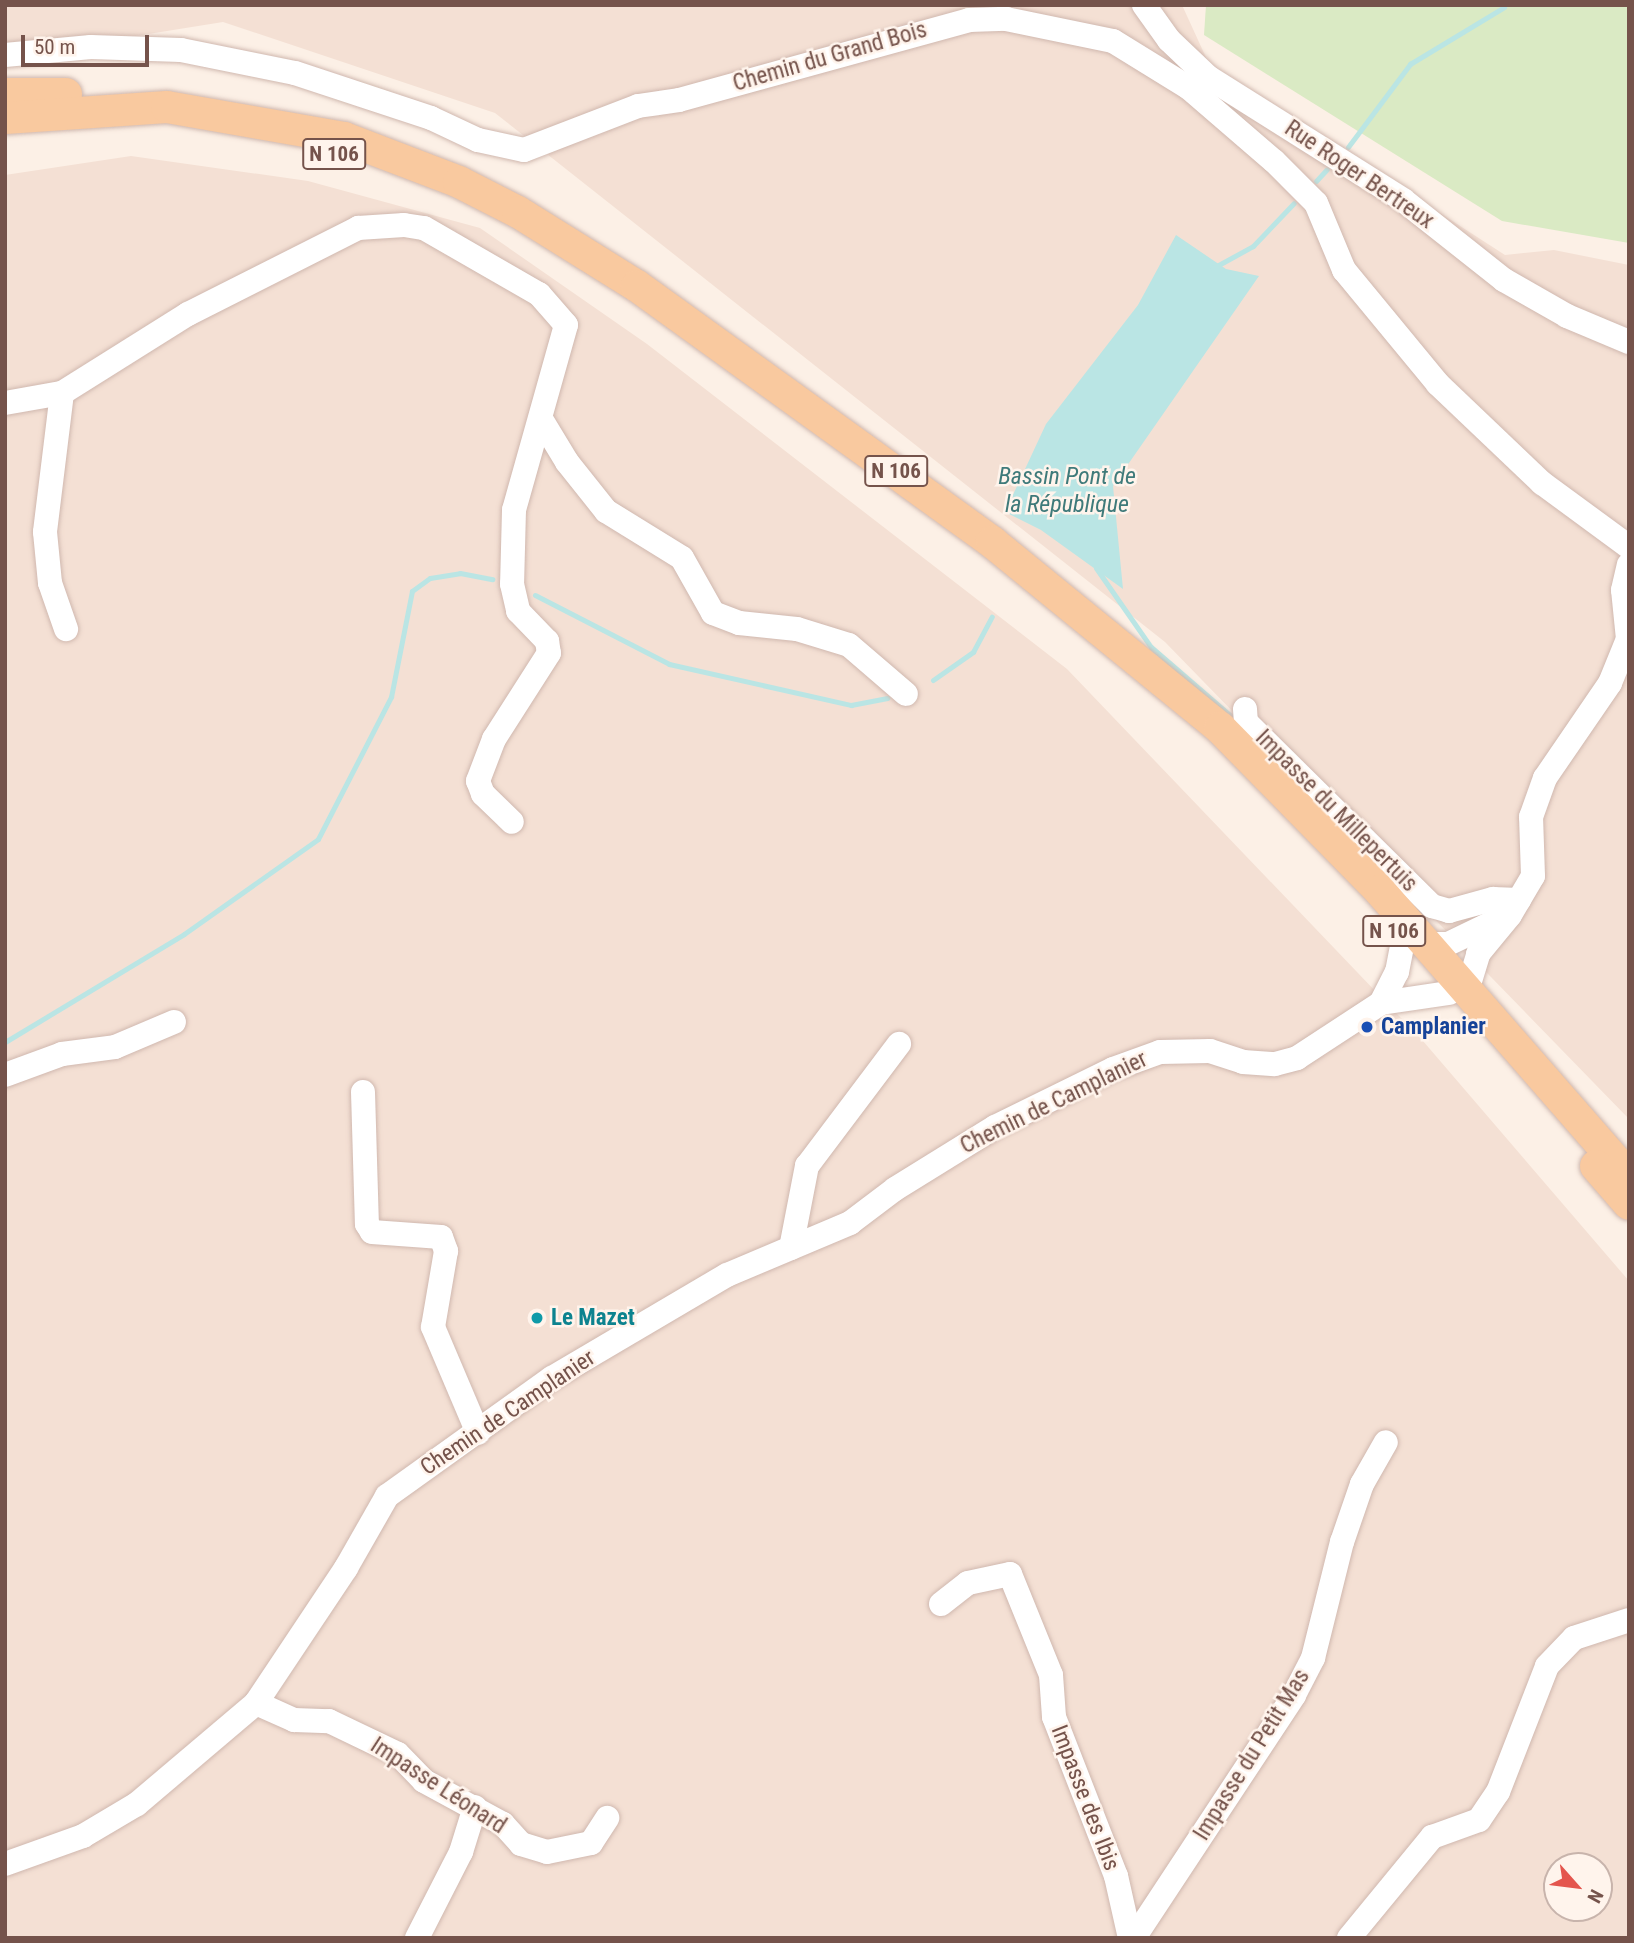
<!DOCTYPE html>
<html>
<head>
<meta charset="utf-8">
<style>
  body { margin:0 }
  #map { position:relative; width:1634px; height:1943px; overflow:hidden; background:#fcf0e6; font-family:"Roboto Condensed",sans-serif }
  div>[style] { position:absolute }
  .residential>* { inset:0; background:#f4e0d4 }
  .green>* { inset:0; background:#daeac4 }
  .water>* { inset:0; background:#bae5e4 }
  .stream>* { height:5px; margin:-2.5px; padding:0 2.5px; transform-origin:2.5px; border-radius:2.5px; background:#bae5e4 }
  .roads { filter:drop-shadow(0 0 2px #d0b8af) drop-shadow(0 0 2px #d0b8af) }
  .minor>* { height:24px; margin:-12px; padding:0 12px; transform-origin:12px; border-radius:12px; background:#fff }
  .major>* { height:32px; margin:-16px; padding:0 16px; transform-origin:16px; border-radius:16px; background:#f9c99f }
  .dots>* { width:19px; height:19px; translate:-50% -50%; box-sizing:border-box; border:4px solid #fff4ec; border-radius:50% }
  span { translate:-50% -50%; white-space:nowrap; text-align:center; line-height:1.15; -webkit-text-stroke:5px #fff4ec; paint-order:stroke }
  .shield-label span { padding:2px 5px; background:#fff4ec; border:2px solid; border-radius:5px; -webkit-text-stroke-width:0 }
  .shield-label { font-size:21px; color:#75534b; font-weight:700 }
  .street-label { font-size:23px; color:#75534b }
  .transit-label { font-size:23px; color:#164399; font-weight:700 }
  .left { translate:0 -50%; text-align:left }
  .culture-label { font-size:23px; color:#0d838f; font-weight:700 }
  .water-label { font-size:24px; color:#3f7a7a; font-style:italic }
  .frame { position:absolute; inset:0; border:7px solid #75534b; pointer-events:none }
  .north { position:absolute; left:1543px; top:1852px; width:70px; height:70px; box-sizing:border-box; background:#fff4ec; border:2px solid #c8b4ac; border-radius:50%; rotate:118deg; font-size:19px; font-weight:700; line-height:28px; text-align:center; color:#75534b }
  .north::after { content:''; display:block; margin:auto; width:24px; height:32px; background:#e4554d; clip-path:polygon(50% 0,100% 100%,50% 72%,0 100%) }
  .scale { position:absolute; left:21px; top:35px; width:128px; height:32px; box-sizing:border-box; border:4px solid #75534b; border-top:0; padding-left:9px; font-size:21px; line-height:24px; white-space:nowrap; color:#75534b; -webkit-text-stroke:5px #fff4ec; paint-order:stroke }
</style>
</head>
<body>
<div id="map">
  <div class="residential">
    <div style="clip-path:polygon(5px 5px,1182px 5px,1209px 64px,1505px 255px,1554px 250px,1629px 265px,1629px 1119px,1165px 642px,495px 113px,223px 22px,5px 57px)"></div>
    <div style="clip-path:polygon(evenodd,131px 156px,308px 181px,480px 228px,647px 344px,1067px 669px,1423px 1041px,1629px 1281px,1629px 1938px,5px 1938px,5px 175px,131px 156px,1557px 1866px,1599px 1866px,1599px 1908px,1557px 1908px,1557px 1866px)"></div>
  </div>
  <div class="green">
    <div style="clip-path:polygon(1206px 5px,1629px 5px,1629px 243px,1502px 221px,1204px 35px)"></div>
  </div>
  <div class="water">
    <div style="clip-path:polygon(1176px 235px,1226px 269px,1259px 276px,1113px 486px,1123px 589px,1041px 530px,1005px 512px,1046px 424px,1138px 305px)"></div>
  </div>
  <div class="stream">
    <div style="left:1348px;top:147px;width:104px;rotate:-53.2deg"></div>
    <div style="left:1410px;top:64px;width:110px;rotate:-31.2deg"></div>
    <div style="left:1316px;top:181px;width:16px;rotate:-47deg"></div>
    <div style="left:1213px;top:268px;width:46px;rotate:-28.8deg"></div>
    <div style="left:1253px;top:246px;width:59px;rotate:-46.4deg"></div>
    <div style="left:1096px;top:568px;width:96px;rotate:55.2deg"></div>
    <div style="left:1151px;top:647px;width:115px;rotate:40.8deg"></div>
    <div style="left:535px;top:595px;width:151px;rotate:27.2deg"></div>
    <div style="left:669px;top:664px;width:187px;rotate:12.7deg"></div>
    <div style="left:851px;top:705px;width:37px;rotate:-11deg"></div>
    <div style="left:933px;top:680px;width:49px;rotate:-35deg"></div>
    <div style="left:973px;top:652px;width:40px;rotate:-62deg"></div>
    <div style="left:5px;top:1042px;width:209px;rotate:-31.1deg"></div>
    <div style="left:184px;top:934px;width:164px;rotate:-35.3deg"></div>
    <div style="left:318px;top:839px;width:160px;rotate:-62.8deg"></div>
    <div style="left:391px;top:697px;width:108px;rotate:-78.8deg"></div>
    <div style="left:412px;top:591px;width:22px;rotate:-36deg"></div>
    <div style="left:430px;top:578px;width:30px;rotate:-9deg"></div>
    <div style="left:460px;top:573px;width:33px;rotate:11deg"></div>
  </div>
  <div class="roads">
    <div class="minor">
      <div style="left:1144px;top:5px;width:43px;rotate:54.5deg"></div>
      <div style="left:1169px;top:40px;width:54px;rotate:43.5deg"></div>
      <div style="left:1208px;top:77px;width:231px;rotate:32.2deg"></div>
      <div style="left:1403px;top:200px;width:129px;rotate:38.4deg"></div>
      <div style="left:1504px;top:280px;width:73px;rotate:29.7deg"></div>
      <div style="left:1567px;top:316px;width:67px;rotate:22.8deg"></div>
      <div style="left:5px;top:55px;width:86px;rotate:-5.3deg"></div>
      <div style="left:91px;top:47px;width:90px;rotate:1.9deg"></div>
      <div style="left:181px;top:50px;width:116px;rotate:11.4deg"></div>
      <div style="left:295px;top:73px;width:143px;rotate:18.3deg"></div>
      <div style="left:431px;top:118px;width:52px;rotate:25.1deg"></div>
      <div style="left:478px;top:140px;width:47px;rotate:12.3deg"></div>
      <div style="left:524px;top:150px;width:122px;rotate:-21.1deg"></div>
      <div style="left:638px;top:106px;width:41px;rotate:-8.3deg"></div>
      <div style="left:679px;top:100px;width:301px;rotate:-15.4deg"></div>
      <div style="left:969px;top:20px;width:37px;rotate:-2deg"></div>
      <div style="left:1006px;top:19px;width:109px;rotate:11.6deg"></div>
      <div style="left:1113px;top:41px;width:89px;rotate:31.7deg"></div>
      <div style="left:1189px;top:88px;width:112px;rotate:40.7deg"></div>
      <div style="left:1274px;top:161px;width:59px;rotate:45deg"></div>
      <div style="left:1316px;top:203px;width:73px;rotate:67.3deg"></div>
      <div style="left:1344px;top:270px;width:148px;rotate:50.5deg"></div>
      <div style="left:1438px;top:384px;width:144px;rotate:43.6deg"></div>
      <div style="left:1542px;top:483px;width:108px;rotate:36.3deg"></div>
      <div style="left:62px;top:393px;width:140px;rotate:97deg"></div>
      <div style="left:45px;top:532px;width:51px;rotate:84.4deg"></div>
      <div style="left:50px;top:583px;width:49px;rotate:70.8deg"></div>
      <div style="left:5px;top:403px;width:58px;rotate:-10deg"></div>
      <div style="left:62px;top:393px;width:149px;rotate:-32.1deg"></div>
      <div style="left:188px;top:314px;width:191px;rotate:-26.8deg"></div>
      <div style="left:358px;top:228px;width:46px;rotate:-3.7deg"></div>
      <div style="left:404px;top:225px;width:20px;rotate:9deg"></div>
      <div style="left:424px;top:228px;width:133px;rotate:29.9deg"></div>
      <div style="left:539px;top:294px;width:41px;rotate:48.9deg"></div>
      <div style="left:566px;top:325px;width:192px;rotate:105.7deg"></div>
      <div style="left:514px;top:510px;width:74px;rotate:91.5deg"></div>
      <div style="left:512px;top:584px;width:28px;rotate:77deg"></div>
      <div style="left:518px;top:611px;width:42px;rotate:46deg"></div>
      <div style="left:547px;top:641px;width:12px;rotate:81deg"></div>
      <div style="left:549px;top:653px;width:102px;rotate:122.6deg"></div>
      <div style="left:494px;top:739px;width:45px;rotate:110.9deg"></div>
      <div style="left:478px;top:781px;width:14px;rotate:69deg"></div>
      <div style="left:483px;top:794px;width:40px;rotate:44deg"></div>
      <div style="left:541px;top:419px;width:50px;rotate:58.8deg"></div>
      <div style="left:567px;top:462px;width:63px;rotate:51.5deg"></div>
      <div style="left:606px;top:511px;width:89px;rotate:31.7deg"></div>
      <div style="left:682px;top:558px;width:63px;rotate:60.6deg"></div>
      <div style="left:713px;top:613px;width:28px;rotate:21deg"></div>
      <div style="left:739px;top:623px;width:58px;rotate:5.9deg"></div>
      <div style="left:797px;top:629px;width:54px;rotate:17.1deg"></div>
      <div style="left:849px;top:645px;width:75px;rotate:40.7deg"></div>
      <div style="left:1245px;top:709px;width:13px;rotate:86deg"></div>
      <div style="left:1246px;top:722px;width:262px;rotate:44.7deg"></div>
      <div style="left:1432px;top:906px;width:18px;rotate:16deg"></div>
      <div style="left:1449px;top:911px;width:46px;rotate:-15.3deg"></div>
      <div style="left:1493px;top:899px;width:26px;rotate:2deg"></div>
      <div style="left:1427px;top:944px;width:21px"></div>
      <div style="left:1448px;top:944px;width:58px;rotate:-25.7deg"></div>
      <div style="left:1467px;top:991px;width:39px;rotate:-73deg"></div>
      <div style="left:1478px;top:954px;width:50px;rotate:-50.6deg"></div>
      <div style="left:1510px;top:915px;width:45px;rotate:-59.5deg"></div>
      <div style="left:1533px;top:876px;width:59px;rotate:-91.9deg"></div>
      <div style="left:1531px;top:817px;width:41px;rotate:-70.3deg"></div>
      <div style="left:1545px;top:778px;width:115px;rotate:-55.6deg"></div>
      <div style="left:1610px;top:683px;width:48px;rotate:-67.8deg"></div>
      <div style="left:1628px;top:639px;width:49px;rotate:-95.8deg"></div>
      <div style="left:1623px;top:590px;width:26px;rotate:-77deg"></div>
      <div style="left:1381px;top:1003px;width:35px;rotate:-63deg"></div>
      <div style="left:1397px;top:972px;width:32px;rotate:-79deg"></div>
      <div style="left:5px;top:1075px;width:61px;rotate:-20.2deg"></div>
      <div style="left:62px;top:1054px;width:53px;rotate:-7.5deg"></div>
      <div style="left:115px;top:1047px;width:64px;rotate:-23deg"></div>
      <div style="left:363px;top:1092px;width:132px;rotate:88.3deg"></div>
      <div style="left:367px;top:1224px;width:9px;rotate:58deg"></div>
      <div style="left:372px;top:1232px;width:69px;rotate:4.1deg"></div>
      <div style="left:441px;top:1237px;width:15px;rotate:70deg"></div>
      <div style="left:446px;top:1251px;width:77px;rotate:99.7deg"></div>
      <div style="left:433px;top:1327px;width:115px;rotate:67deg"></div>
      <div style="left:791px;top:1248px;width:84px;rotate:-79deg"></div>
      <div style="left:807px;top:1166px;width:153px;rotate:-53deg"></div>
      <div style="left:941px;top:1604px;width:34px;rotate:-38deg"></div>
      <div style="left:968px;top:1583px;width:43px;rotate:-12.1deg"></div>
      <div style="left:1010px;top:1574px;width:109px;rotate:67.9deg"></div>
      <div style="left:1051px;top:1675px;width:42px;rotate:85.9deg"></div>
      <div style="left:1054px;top:1717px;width:171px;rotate:68.7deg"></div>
      <div style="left:1116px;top:1876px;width:64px;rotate:77.3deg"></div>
      <div style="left:256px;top:1703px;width:42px;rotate:24.1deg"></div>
      <div style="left:294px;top:1720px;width:35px;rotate:2deg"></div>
      <div style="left:329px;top:1721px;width:76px;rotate:25.6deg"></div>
      <div style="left:398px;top:1754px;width:37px;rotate:46deg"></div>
      <div style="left:424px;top:1781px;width:90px;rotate:28.6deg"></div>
      <div style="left:503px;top:1824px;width:27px;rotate:48deg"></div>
      <div style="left:521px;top:1844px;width:27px;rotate:17deg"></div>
      <div style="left:547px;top:1852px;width:45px;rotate:-11.6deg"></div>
      <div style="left:591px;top:1843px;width:30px;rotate:-57deg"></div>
      <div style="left:5px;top:1864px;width:83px;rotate:-19.7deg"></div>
      <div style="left:83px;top:1836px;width:63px;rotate:-30.7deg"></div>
      <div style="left:137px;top:1804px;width:156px;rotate:-40.3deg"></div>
      <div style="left:256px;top:1703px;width:162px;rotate:-56.3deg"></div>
      <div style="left:346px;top:1568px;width:83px;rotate:-60.3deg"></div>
      <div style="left:387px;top:1496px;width:203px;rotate:-35.6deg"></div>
      <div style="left:552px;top:1378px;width:203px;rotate:-30.5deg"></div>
      <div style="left:727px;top:1275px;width:134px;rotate:-22.9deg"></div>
      <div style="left:850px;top:1223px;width:56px;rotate:-37.1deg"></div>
      <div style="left:895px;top:1189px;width:118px;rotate:-31.8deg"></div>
      <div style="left:995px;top:1127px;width:131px;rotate:-26.2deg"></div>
      <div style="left:1113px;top:1069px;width:50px;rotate:-19.9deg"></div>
      <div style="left:1160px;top:1052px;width:50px;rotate:-1.1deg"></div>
      <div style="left:1210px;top:1051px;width:35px;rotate:18deg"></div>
      <div style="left:1243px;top:1062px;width:32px;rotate:4deg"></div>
      <div style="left:1275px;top:1064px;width:23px;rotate:-15deg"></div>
      <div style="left:1297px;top:1058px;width:100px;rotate:-33.2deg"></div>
      <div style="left:1381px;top:1003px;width:69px;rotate:-8.4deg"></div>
      <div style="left:417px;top:1938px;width:97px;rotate:-62.9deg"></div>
      <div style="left:461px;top:1852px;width:47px;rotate:-72.7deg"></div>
      <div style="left:1134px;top:1938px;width:291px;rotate:-56.6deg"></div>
      <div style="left:1294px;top:1695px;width:42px;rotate:-62.8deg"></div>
      <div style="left:1313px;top:1658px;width:120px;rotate:-76deg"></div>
      <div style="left:1342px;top:1542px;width:61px;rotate:-71deg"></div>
      <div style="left:1362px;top:1484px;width:48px;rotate:-60.3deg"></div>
      <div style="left:1349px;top:1938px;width:131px;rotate:-50.6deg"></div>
      <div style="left:1432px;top:1837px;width:50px;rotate:-19.9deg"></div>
      <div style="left:1479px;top:1820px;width:34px;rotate:-56deg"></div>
      <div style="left:1498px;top:1792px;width:135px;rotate:-68.7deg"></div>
      <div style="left:1547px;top:1666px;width:39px;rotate:-46deg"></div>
      <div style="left:1574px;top:1638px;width:58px;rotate:-18.1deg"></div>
    </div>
    <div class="major">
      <div style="left:5px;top:94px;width:61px"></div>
      <div style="left:5px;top:118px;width:162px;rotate:-3.9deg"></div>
      <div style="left:167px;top:107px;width:180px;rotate:9.9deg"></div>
      <div style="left:344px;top:138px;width:123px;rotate:20.9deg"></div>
      <div style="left:459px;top:182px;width:66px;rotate:27deg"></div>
      <div style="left:518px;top:212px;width:140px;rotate:31.9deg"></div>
      <div style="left:637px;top:286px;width:438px;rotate:35.8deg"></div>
      <div style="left:992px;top:542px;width:294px;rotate:39.2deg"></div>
      <div style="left:1220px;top:728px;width:228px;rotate:45.5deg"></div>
      <div style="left:1380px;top:891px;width:378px;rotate:48.9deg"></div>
      <div style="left:1596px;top:1166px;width:50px;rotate:49deg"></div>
    </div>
  </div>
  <div class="dots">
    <div style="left:1367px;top:1027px;background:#1a4fb4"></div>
    <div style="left:537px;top:1318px;background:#0f9aa8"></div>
  </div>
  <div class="shield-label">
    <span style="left:334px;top:154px">N 106</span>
    <span style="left:896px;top:471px">N 106</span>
    <span style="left:1394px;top:931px">N 106</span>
  </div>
  <div class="street-label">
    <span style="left:830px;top:57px;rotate:-16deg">Chemin du Grand Bois</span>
    <span style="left:1359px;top:175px;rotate:34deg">Rue Roger Bertreux</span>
    <span style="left:1336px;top:811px;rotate:45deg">Impasse du Millepertuis</span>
    <span style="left:1054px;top:1103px;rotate:-26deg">Chemin de Camplanier</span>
    <span style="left:508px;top:1413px;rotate:-34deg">Chemin de Camplanier</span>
    <span style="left:1252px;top:1755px;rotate:-58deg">Impasse du Petit Mas</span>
    <span style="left:438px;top:1786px;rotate:33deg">Impasse Léonard</span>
    <span style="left:1085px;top:1798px;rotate:69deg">Impasse des Ibis</span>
  </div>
  <div class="transit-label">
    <span class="left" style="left:1381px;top:1027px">Camplanier</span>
  </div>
  <div class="culture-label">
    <span class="left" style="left:551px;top:1318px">Le Mazet</span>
  </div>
  <div class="water-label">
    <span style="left:1067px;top:491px">Bassin Pont de<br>la République</span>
  </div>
  <div class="frame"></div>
  <div class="north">N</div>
  <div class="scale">50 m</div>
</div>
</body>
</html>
